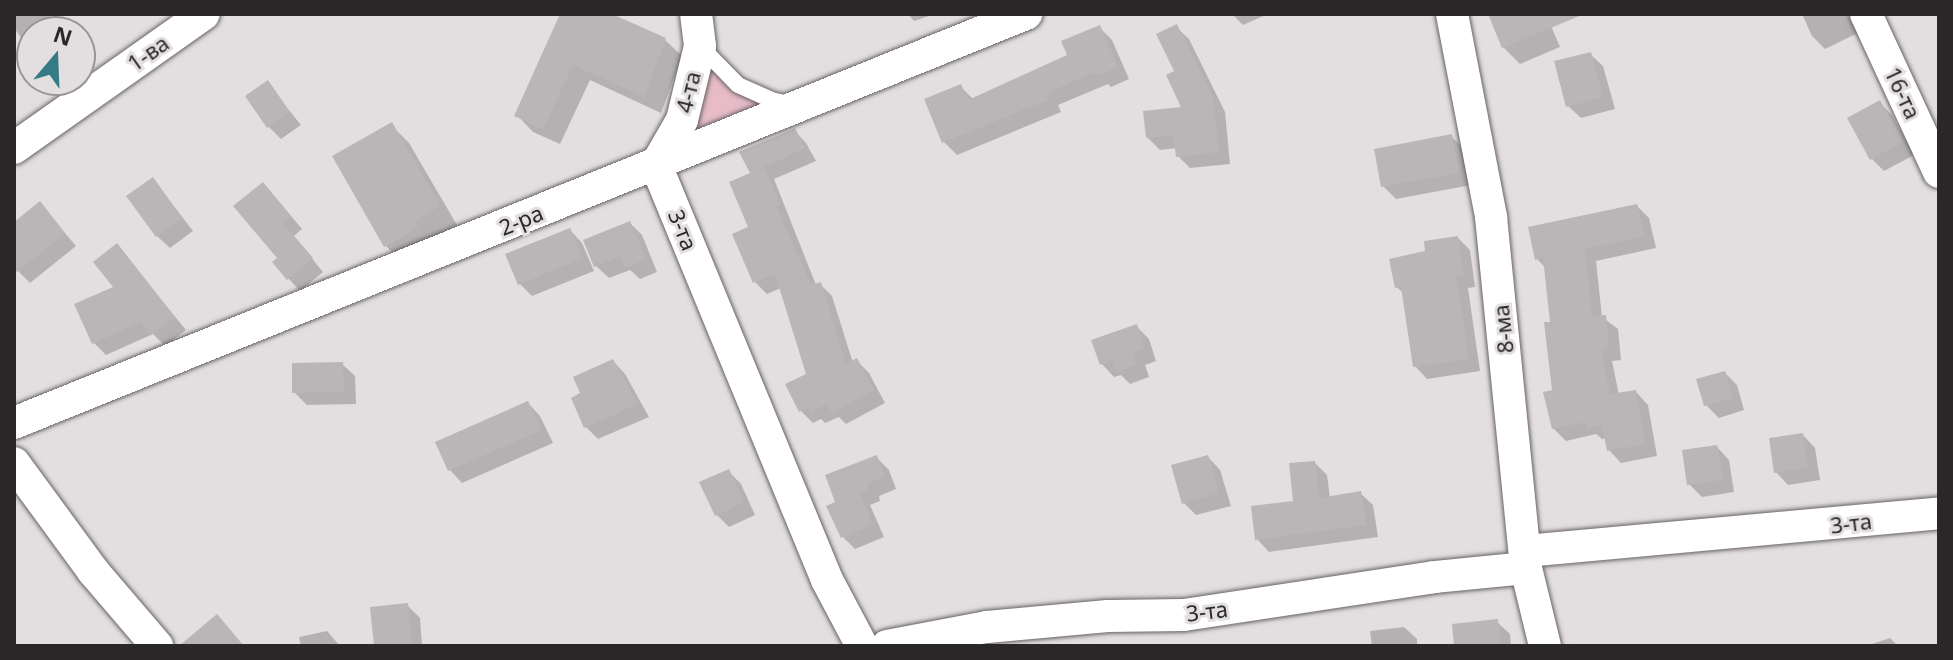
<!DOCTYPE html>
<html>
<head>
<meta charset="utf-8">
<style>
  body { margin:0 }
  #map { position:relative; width:1953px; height:660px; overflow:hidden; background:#e3dedf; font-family:"Noto Sans",sans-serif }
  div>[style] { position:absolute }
  .green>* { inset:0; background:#e7bbc7 }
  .shadow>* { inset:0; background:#0003 }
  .building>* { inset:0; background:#bab6b7 }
  .roads { filter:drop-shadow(0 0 2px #676364) drop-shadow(0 0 2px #676364) }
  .service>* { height:16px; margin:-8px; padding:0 8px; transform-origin:8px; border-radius:8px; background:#fff }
  .minor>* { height:32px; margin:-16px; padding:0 16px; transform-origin:16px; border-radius:16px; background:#fff }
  span { translate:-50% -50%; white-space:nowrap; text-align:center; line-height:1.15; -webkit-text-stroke:6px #e3dedf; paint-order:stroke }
  .street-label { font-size:22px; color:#292728 }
  .frame { position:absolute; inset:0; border:16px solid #292728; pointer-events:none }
  .north { position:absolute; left:16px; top:16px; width:80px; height:80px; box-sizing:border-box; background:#e3dedf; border:2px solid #999596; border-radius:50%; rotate:19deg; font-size:22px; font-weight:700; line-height:32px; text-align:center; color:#292728 }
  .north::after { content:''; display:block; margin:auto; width:28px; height:36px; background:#347b86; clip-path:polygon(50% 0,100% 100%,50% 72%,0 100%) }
</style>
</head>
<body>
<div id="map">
  <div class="green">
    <div style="clip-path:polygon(700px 46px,771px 100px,656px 165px)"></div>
  </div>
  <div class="shadow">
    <div style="clip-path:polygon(14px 14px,48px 14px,62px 32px,32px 32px,32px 52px,14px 28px)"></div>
    <div style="clip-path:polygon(561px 14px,607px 14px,665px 40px,682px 56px,661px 113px,590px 80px,560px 144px,533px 132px,517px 115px)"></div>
    <div style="clip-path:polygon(908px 14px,935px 14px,914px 21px)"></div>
    <div style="clip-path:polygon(1232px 14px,1268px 14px,1243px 25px)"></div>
    <div style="clip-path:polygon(1490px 14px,1546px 14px,1560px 47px,1520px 64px,1503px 47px)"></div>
    <div style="clip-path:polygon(1802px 14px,1849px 14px,1858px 33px,1825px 49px,1812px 36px)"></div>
    <div style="clip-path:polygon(1099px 27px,1112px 40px,1129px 79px,1111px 87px,1108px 84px,1058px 105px,1061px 112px,957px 155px,944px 142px,960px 86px,974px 100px,1069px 56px)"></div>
    <div style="clip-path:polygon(1176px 27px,1189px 39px,1225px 112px,1230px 164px,1190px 168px,1178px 156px,1177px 148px,1160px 150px,1148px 138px,1184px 109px,1177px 72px)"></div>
    <div style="clip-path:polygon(1590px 54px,1603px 66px,1615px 109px,1581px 118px,1568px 106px)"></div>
    <div style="clip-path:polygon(267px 83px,301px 125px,281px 139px,268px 126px)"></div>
    <div style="clip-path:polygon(1879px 102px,1892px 115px,1914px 155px,1884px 171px,1871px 158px)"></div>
    <div style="clip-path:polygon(391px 125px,409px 143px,457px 225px,431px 240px,404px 264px,386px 246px)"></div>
    <div style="clip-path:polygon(794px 130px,806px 143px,816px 161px,774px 179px,816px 285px,820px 284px,832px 296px,853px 363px,857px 361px,869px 373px,885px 403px,846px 424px,839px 417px,825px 423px,821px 419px,813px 423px,801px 411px,808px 375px,781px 288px,767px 294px,755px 282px,751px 228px,753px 174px)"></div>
    <div style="clip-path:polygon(1452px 137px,1464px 149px,1471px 185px,1396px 199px,1383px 186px)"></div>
    <div style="clip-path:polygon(153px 179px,193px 231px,170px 248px,157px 236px)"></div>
    <div style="clip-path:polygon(275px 197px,302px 229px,294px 236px,323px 272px,300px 291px,288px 278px,280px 258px)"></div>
    <div style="clip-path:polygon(40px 204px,76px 246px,30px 283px,14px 267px,14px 224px)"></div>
    <div style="clip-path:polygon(1637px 206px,1649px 218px,1656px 248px,1596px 261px,1602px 317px,1618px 329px,1621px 360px,1612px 361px,1619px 395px,1636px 392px,1648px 405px,1657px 456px,1621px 463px,1609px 450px,1607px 438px,1602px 439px,1596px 434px,1566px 441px,1553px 428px,1552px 324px,1546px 268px,1537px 259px)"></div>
    <div style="clip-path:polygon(630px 223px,642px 235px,657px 272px,640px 279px,630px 270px,609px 278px,596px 266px)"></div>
    <div style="clip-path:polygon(570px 230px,582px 243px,594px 271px,532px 296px,519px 283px)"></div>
    <div style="clip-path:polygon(1458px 238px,1470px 250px,1475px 287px,1468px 288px,1480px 371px,1427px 379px,1415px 366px,1404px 294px,1397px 287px,1427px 253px)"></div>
    <div style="clip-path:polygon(116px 245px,186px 330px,165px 346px,153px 334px,106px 355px,94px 343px,116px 288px)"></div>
    <div style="clip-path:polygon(1136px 326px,1149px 339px,1156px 361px,1145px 365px,1149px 377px,1130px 384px,1121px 375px,1114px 377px,1102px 364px)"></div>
    <div style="clip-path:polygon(613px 361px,625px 374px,649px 417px,598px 439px,586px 427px,583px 395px)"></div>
    <div style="clip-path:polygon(342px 364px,355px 376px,356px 404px,307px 405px,294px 392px)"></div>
    <div style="clip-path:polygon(1725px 373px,1737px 385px,1744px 410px,1719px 418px,1706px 405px)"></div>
    <div style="clip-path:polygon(528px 403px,540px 416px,553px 443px,462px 483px,450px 470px)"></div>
    <div style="clip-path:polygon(1803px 435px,1815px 448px,1820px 480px,1788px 485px,1776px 472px)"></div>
    <div style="clip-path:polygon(1717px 447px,1729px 460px,1734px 492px,1702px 497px,1689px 484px)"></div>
    <div style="clip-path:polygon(876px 457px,889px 470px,896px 489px,879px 496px,880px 501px,870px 505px,884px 537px,855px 549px,843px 537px,838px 503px)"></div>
    <div style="clip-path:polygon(1208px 457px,1220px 470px,1231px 506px,1196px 515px,1184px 503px)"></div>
    <div style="clip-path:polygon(1315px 463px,1327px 475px,1330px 498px,1360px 493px,1373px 505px,1378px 537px,1269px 552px,1257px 539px,1296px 503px)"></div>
    <div style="clip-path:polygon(728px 471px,741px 484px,755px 515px,729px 527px,716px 514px)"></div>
    <div style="clip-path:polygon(407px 605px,420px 618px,422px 646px,376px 646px)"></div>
    <div style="clip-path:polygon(1497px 622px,1510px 634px,1511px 646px,1456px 646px)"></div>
    <div style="clip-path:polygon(1404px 627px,1417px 639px,1417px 646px,1372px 646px,1370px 631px)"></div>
    <div style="clip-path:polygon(327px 631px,340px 646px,301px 646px,299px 637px)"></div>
    <div style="clip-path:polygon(1890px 638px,1898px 646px,1866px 646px)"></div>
  </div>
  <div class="building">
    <div style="clip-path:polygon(560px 14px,612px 14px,666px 38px,644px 97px,573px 65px,543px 129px,514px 116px)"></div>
    <div style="clip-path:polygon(1488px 14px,1582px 14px,1582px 15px,1502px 48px)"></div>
    <div style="clip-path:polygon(1177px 24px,1213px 98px,1219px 152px,1176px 157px,1173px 135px,1146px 138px,1143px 111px,1181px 107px,1166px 75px,1174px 71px,1156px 34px)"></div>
    <div style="clip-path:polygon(1100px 25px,1118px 67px,1097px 76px,1095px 72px,1047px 93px,1050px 99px,942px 143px,924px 99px,961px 84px,968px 100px,1067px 55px,1061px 41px)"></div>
    <div style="clip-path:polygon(1591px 52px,1603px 97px,1566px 107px,1554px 61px)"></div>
    <div style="clip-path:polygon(268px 80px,290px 112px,267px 128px,245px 96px)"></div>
    <div style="clip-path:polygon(1880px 100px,1903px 142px,1870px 160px,1847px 118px)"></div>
    <div style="clip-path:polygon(392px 122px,440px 206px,415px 221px,418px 228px,384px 247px,332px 156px)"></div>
    <div style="clip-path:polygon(795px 128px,805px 148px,757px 170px,764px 167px,780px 205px,776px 206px,811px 285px,821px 282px,846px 364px,857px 358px,874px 390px,832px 413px,827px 404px,811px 412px,808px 407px,799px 412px,785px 384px,806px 374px,775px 274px,753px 283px,732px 234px,748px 227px,729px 182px,750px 173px,739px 152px)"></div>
    <div style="clip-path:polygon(1452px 134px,1459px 173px,1381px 187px,1374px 149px)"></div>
    <div style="clip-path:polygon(153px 177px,182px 218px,156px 237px,126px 196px)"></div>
    <div style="clip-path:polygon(263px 182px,291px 216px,283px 223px,313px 258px,287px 280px,272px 262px,277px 258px,233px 206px)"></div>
    <div style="clip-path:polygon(40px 201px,65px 233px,14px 274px,14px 222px)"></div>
    <div style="clip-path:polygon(1637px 204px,1645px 236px,1585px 249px,1592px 316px,1606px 315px,1609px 348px,1601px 349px,1610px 394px,1636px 390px,1645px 444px,1607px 451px,1602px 425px,1587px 428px,1586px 422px,1552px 429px,1543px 392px,1552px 390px,1544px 322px,1550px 322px,1543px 258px,1535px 260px,1528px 227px)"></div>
    <div style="clip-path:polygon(630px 221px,646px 259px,625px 268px,621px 256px,594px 267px,583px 240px)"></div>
    <div style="clip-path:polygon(570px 228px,583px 258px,518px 285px,505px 254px)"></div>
    <div style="clip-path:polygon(1458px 236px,1464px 275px,1456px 276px,1469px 359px,1413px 367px,1401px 287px,1395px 288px,1389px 259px,1425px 251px,1424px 241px)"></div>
    <div style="clip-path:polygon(117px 243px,175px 317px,151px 335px,140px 322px,92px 344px,74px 304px,113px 287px,93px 262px)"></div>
    <div style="clip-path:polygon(1137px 324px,1145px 349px,1133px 353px,1137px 365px,1116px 372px,1112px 361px,1100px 365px,1091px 340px)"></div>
    <div style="clip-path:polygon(613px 359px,638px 404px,584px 428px,571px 398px,580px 393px,573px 377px)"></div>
    <div style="clip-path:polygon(343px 362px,344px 392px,292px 393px,292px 363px)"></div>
    <div style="clip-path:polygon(1725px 371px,1733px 398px,1704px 406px,1696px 379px)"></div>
    <div style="clip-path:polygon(528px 401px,542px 430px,448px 471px,435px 442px)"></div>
    <div style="clip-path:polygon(1803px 433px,1808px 468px,1774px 473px,1769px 438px)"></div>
    <div style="clip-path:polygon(1717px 445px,1723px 480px,1687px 485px,1682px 450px)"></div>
    <div style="clip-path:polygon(877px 455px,885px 477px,867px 483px,869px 489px,859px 492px,873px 525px,841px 538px,826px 506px,835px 502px,825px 475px)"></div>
    <div style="clip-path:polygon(1208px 455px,1219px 493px,1182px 504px,1171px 465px)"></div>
    <div style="clip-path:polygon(1315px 461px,1319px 498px,1361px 491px,1366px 525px,1255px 540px,1251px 506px,1293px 501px,1289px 463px)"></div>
    <div style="clip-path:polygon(729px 469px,744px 502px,715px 516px,699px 482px)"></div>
    <div style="clip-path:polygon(408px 603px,412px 646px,374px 646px,370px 607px)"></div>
    <div style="clip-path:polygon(217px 614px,244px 646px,179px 646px)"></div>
    <div style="clip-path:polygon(1498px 619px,1501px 646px,1454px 646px,1452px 624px)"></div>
  </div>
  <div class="roads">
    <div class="service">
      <div style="left:700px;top:46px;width:54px;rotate:45.7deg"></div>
      <div style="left:738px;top:85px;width:36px;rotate:24deg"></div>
      <div style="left:771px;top:100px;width:19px;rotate:12deg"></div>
    </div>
    <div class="minor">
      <div style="left:1452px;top:14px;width:207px;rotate:79.1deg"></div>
      <div style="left:1491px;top:217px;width:353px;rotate:84.3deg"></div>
      <div style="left:1526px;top:568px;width:80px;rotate:76.3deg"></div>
      <div style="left:1866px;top:14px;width:174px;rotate:65.2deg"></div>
      <div style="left:14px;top:148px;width:232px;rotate:-35.2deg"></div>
      <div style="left:656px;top:165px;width:449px;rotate:67.6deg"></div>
      <div style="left:827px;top:580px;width:75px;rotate:62.1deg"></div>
      <div style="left:656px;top:165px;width:52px;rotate:-60deg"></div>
      <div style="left:682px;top:120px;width:76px;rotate:-76.3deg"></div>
      <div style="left:700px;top:46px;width:32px;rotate:-97deg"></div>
      <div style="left:14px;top:423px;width:1092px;rotate:-22.01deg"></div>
      <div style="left:14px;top:463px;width:134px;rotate:53.8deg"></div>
      <div style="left:93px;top:571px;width:99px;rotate:49.5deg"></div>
      <div style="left:1525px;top:551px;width:416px;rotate:-5.2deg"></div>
      <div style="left:887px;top:646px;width:102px;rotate:-10.8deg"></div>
      <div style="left:987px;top:627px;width:121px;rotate:-5.2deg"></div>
      <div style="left:1108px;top:616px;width:76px;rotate:-0.8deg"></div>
      <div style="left:1184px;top:615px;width:253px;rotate:-8.6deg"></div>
      <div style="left:1434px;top:577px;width:92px;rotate:-5.6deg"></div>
    </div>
  </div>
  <div class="street-label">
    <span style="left:148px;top:53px;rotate:-35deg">1-ва</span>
    <span style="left:688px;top:92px;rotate:-76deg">4-та</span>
    <span style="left:1903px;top:93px;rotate:65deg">16-та</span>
    <span style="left:521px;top:220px;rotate:-22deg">2-ра</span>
    <span style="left:683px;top:230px;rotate:68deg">3-та</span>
    <span style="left:1503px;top:329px;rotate:-96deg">8-ма</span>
    <span style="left:1851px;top:523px;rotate:-7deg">3-та</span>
    <span style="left:1207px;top:611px;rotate:-7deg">3-та</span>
  </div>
  <div class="frame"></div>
  <div class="north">N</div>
</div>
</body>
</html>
